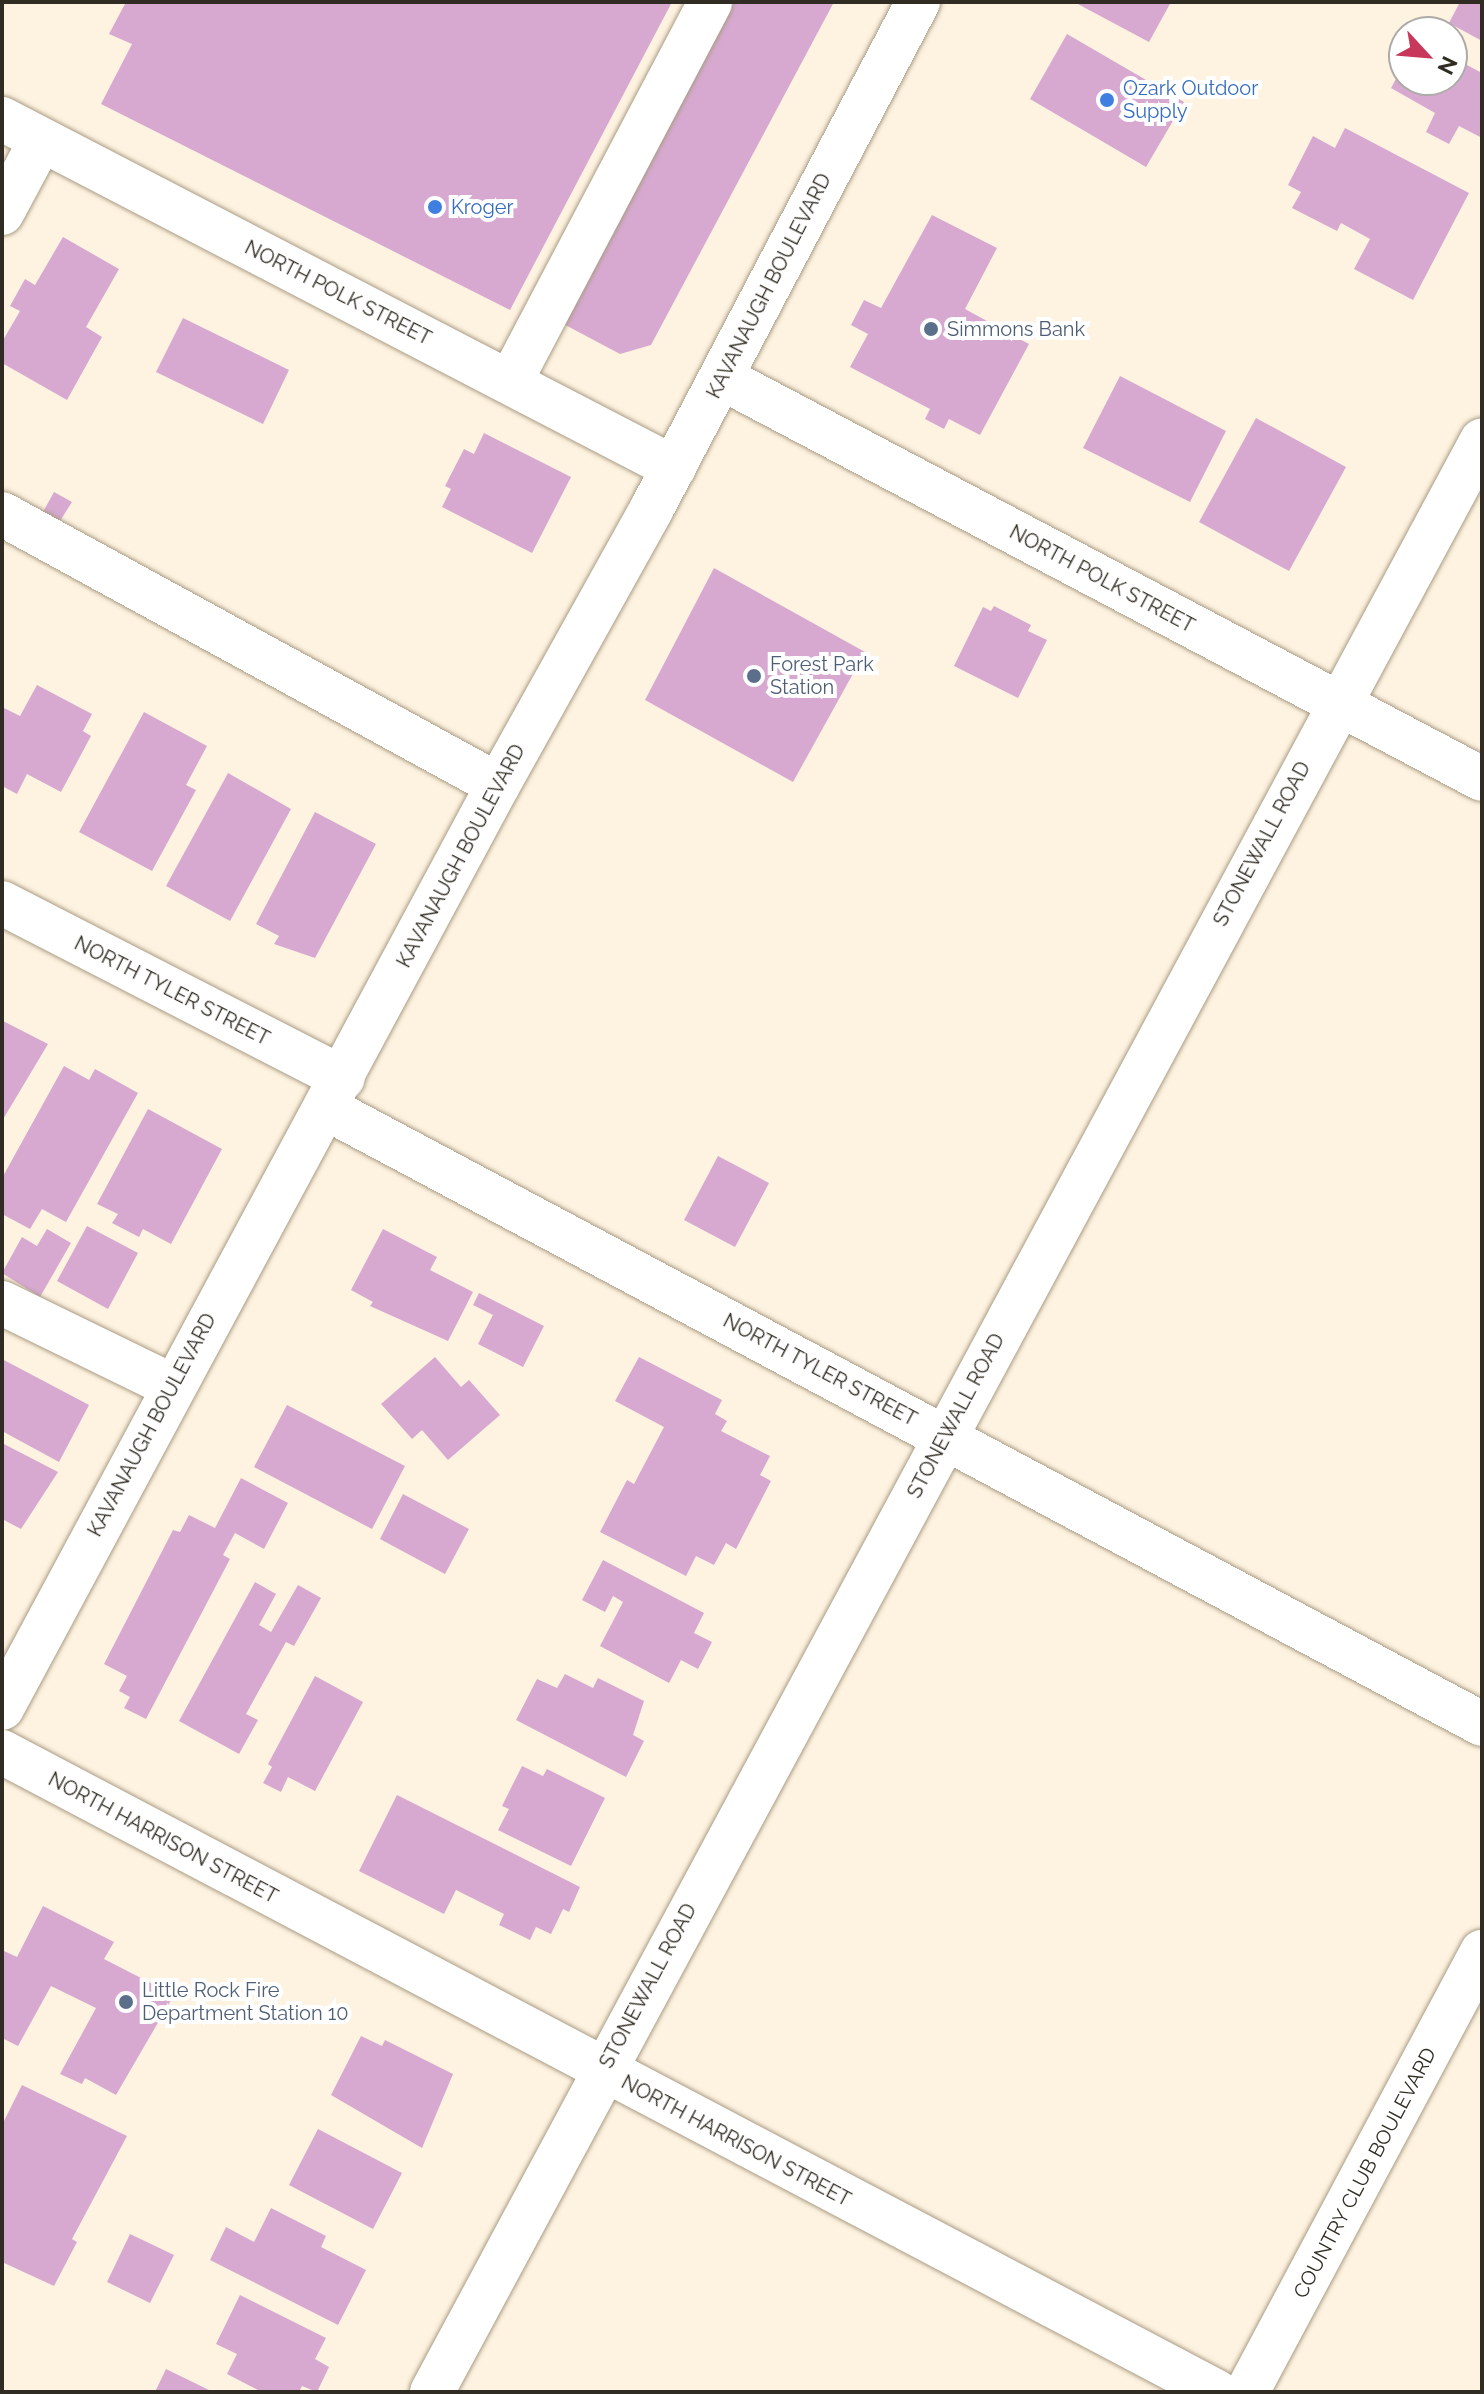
<!DOCTYPE html>
<html>
<head>
<meta charset="utf-8">
<style>
  body { margin:0 }
  #map { position:relative; width:1484px; height:2394px; overflow:hidden; background:#fef3e0; font-family:Raleway,sans-serif }
  div>[style] { position:absolute }
  .building>* { inset:0; background:#d7a9d1 }
  .roads { filter:drop-shadow(0 0 2px #a99c85) drop-shadow(0 0 2px #a99c85) }
  .minor>* { height:44px; margin:-22px; padding:0 22px; transform-origin:22px; border-radius:22px; background:#fff }
  .dots>* { width:22px; height:22px; translate:-50% -50%; box-sizing:border-box; border:4px solid #fff; border-radius:50% }
  span { translate:-50% -50%; white-space:nowrap; text-align:center; line-height:1.15; -webkit-text-stroke:8px #fff; paint-order:stroke }
  .shop-label { font-size:20px; color:#366cbe }
  .left { translate:0 -50%; text-align:left }
  .street-label { font-size:20px; color:#312c23 }
  .service-label { font-size:20px; color:#4e5e75 }
  .frame { position:absolute; inset:0; border:4px solid #312c23; pointer-events:none }
  .north { position:absolute; left:1388px; top:16px; width:80px; height:80px; box-sizing:border-box; background:#fff; border:2px solid #adaba7; border-radius:50%; rotate:116deg; font-size:22px; font-weight:700; line-height:32px; text-align:center; color:#312c23 }
  .north::after { content:''; display:block; margin:auto; width:28px; height:36px; background:#c7385b; clip-path:polygon(50% 0,100% 100%,50% 72%,0 100%) }
</style>
</head>
<body>
<div id="map">
  <div class="building">
    <div style="clip-path:polygon(126px 2px,672px 2px,510px 310px,101px 104px,132px 44px,109px 34px)"></div>
    <div style="clip-path:polygon(726px 2px,834px 2px,651px 345px,620px 354px,554px 319px)"></div>
    <div style="clip-path:polygon(1074px 2px,1171px 2px,1149px 42px)"></div>
    <div style="clip-path:polygon(1460px 2px,1482px 2px,1482px 41px,1449px 23px)"></div>
    <div style="clip-path:polygon(1067px 34px,1184px 102px,1146px 167px,1030px 99px)"></div>
    <div style="clip-path:polygon(1452px 57px,1482px 73px,1482px 138px,1459px 126px,1449px 144px,1426px 132px,1435px 113px,1391px 88px,1404px 64px,1404px 80px,1452px 80px)"></div>
    <div style="clip-path:polygon(1345px 128px,1469px 193px,1413px 300px,1354px 269px,1370px 239px,1341px 223px,1337px 231px,1292px 208px,1301px 192px,1288px 185px,1313px 136px,1335px 148px)"></div>
    <div style="clip-path:polygon(932px 215px,997px 248px,965px 309px,1029px 344px,980px 435px,949px 419px,944px 429px,925px 419px,930px 409px,850px 367px,868px 334px,851px 325px,864px 300px,881px 308px)"></div>
    <div style="clip-path:polygon(63px 237px,119px 269px,86px 327px,102px 337px,67px 400px,2px 363px,2px 342px,20px 311px,10px 306px,25px 279px,35px 285px)"></div>
    <div style="clip-path:polygon(183px 318px,289px 370px,263px 424px,156px 372px)"></div>
    <div style="clip-path:polygon(1120px 376px,1226px 431px,1190px 502px,1083px 448px)"></div>
    <div style="clip-path:polygon(1256px 418px,1346px 467px,1289px 571px,1199px 522px)"></div>
    <div style="clip-path:polygon(484px 433px,571px 477px,532px 553px,442px 507px,451px 489px,445px 486px,464px 449px,474px 454px)"></div>
    <div style="clip-path:polygon(54px 492px,72px 502px,60px 521px,43px 512px)"></div>
    <div style="clip-path:polygon(714px 568px,865px 652px,793px 782px,645px 700px)"></div>
    <div style="clip-path:polygon(994px 606px,1031px 625px,1028px 631px,1047px 640px,1018px 698px,954px 666px,983px 607px,991px 611px)"></div>
    <div style="clip-path:polygon(37px 685px,92px 714px,83px 731px,91px 736px,61px 792px,27px 774px,17px 794px,2px 786px,2px 707px,20px 716px)"></div>
    <div style="clip-path:polygon(144px 712px,207px 746px,186px 785px,196px 790px,152px 871px,79px 832px)"></div>
    <div style="clip-path:polygon(228px 773px,291px 809px,230px 921px,166px 886px)"></div>
    <div style="clip-path:polygon(315px 812px,376px 844px,315px 958px,274px 944px,279px 936px,256px 924px)"></div>
    <div style="clip-path:polygon(3px 1021px,48px 1044px,2px 1121px,2px 1023px)"></div>
    <div style="clip-path:polygon(64px 1066px,89px 1080px,95px 1069px,138px 1093px,66px 1222px,42px 1209px,30px 1229px,2px 1214px,2px 1178px)"></div>
    <div style="clip-path:polygon(148px 1109px,222px 1149px,171px 1244px,143px 1229px,139px 1237px,112px 1223px,118px 1214px,97px 1204px)"></div>
    <div style="clip-path:polygon(718px 1156px,769px 1183px,735px 1247px,684px 1220px)"></div>
    <div style="clip-path:polygon(87px 1226px,138px 1253px,108px 1309px,57px 1281px)"></div>
    <div style="clip-path:polygon(47px 1229px,71px 1243px,40px 1297px,2px 1273px,22px 1237px,37px 1246px)"></div>
    <div style="clip-path:polygon(383px 1229px,437px 1257px,430px 1270px,473px 1292px,448px 1341px,370px 1306px,373px 1302px,351px 1290px)"></div>
    <div style="clip-path:polygon(479px 1293px,544px 1326px,523px 1367px,478px 1344px,493px 1315px,473px 1305px)"></div>
    <div style="clip-path:polygon(435px 1357px,461px 1387px,469px 1380px,500px 1415px,448px 1460px,422px 1430px,412px 1439px,381px 1404px)"></div>
    <div style="clip-path:polygon(639px 1357px,722px 1400px,715px 1414px,727px 1421px,721px 1431px,770px 1456px,760px 1475px,771px 1481px,736px 1549px,726px 1543px,714px 1565px,696px 1556px,686px 1576px,600px 1532px,627px 1480px,634px 1484px,664px 1427px,615px 1401px)"></div>
    <div style="clip-path:polygon(2px 1359px,89px 1405px,59px 1462px,2px 1431px)"></div>
    <div style="clip-path:polygon(287px 1405px,405px 1466px,372px 1529px,254px 1467px)"></div>
    <div style="clip-path:polygon(2px 1443px,58px 1472px,21px 1529px,2px 1519px)"></div>
    <div style="clip-path:polygon(241px 1478px,288px 1503px,264px 1549px,235px 1533px,223px 1555px,230px 1559px,146px 1719px,124px 1708px,130px 1697px,119px 1691px,127px 1676px,104px 1664px,173px 1530px,180px 1532px,189px 1515px,215px 1528px)"></div>
    <div style="clip-path:polygon(403px 1494px,469px 1529px,445px 1574px,380px 1539px)"></div>
    <div style="clip-path:polygon(603px 1560px,704px 1613px,694px 1633px,712px 1642px,698px 1669px,681px 1660px,669px 1683px,600px 1646px,623px 1602px,613px 1596px,605px 1612px,582px 1600px)"></div>
    <div style="clip-path:polygon(255px 1582px,276px 1594px,259px 1625px,271px 1632px,298px 1585px,321px 1598px,294px 1646px,286px 1642px,246px 1714px,258px 1720px,239px 1754px,179px 1721px)"></div>
    <div style="clip-path:polygon(565px 1674px,593px 1688px,598px 1678px,644px 1701px,633px 1735px,644px 1741px,626px 1777px,516px 1720px,537px 1679px,557px 1688px)"></div>
    <div style="clip-path:polygon(315px 1676px,363px 1702px,315px 1791px,288px 1777px,281px 1792px,263px 1783px,272px 1767px,268px 1764px)"></div>
    <div style="clip-path:polygon(522px 1766px,543px 1776px,547px 1769px,605px 1798px,571px 1866px,498px 1830px,509px 1809px,502px 1806px)"></div>
    <div style="clip-path:polygon(397px 1795px,580px 1887px,569px 1912px,563px 1909px,551px 1934px,536px 1927px,530px 1940px,499px 1925px,504px 1914px,456px 1890px,444px 1914px,359px 1871px)"></div>
    <div style="clip-path:polygon(43px 1906px,114px 1942px,104px 1959px,174px 1995px,116px 2095px,85px 2078px,82px 2084px,60px 2074px,96px 2008px,51px 1986px,18px 2046px,2px 2038px,2px 1956px,4px 1951px,17px 1957px)"></div>
    <div style="clip-path:polygon(361px 2036px,382px 2046px,385px 2040px,453px 2074px,422px 2148px,331px 2095px)"></div>
    <div style="clip-path:polygon(22px 2085px,127px 2136px,72px 2239px,77px 2242px,54px 2286px,2px 2262px,2px 2125px)"></div>
    <div style="clip-path:polygon(318px 2129px,402px 2173px,373px 2229px,289px 2185px)"></div>
    <div style="clip-path:polygon(271px 2208px,326px 2236px,321px 2247px,366px 2270px,338px 2325px,210px 2260px,226px 2227px,254px 2242px)"></div>
    <div style="clip-path:polygon(130px 2234px,174px 2255px,150px 2303px,107px 2282px)"></div>
    <div style="clip-path:polygon(240px 2295px,326px 2338px,315px 2359px,329px 2367px,317px 2392px,302px 2386px,299px 2392px,262px 2392px,227px 2374px,237px 2354px,216px 2344px)"></div>
    <div style="clip-path:polygon(166px 2369px,213px 2392px,155px 2392px)"></div>
  </div>
  <div class="roads">
    <div class="minor">
      <div style="left:2px;top:119px;width:757px;rotate:27.44deg"></div>
      <div style="left:2px;top:213px;width:83px;rotate:-61.9deg"></div>
      <div style="left:722px;top:378px;width:859px;rotate:27.82deg"></div>
      <div style="left:510px;top:382px;width:429px;rotate:-62.2deg"></div>
      <div style="left:2px;top:514px;width:565px;rotate:28.65deg"></div>
      <div style="left:2px;top:903px;width:383px;rotate:27.2deg"></div>
      <div style="left:326px;top:1108px;width:1310px;rotate:28.05deg"></div>
      <div style="left:2px;top:1303px;width:189px;rotate:26deg"></div>
      <div style="left:2px;top:1708px;width:1048px;rotate:-61.75deg"></div>
      <div style="left:498px;top:785px;width:315px;rotate:-60.9deg"></div>
      <div style="left:651px;top:510px;width:574px;rotate:-62.27deg"></div>
      <div style="left:2px;top:1752px;width:1373px;rotate:27.78deg"></div>
      <div style="left:432px;top:2392px;width:2216px;rotate:-61.72deg"></div>
      <div style="left:1247px;top:2392px;width:499px;rotate:-61.9deg"></div>
    </div>
  </div>
  <div class="dots">
    <div style="left:1107px;top:100px;background:#3f7fe0"></div>
    <div style="left:435px;top:207px;background:#3f7fe0"></div>
    <div style="left:931px;top:329px;background:#5c6f8a"></div>
    <div style="left:754px;top:676px;background:#5c6f8a"></div>
    <div style="left:126px;top:2002px;background:#5c6f8a"></div>
  </div>
  <div class="shop-label">
    <span class="left" style="left:1123px;top:100px">Ozark Outdoor<br>Supply</span>
    <span class="left" style="left:451px;top:207px">Kroger</span>
  </div>
  <div class="street-label">
    <span style="left:769px;top:286px;rotate:-63deg">KAVANAUGH BOULEVARD</span>
    <span style="left:338px;top:293px;rotate:27deg">NORTH POLK STREET</span>
    <span style="left:1102px;top:579px;rotate:28deg">NORTH POLK STREET</span>
    <span style="left:1262px;top:844px;rotate:-62deg">STONEWALL ROAD</span>
    <span style="left:461px;top:856px;rotate:-62deg">KAVANAUGH BOULEVARD</span>
    <span style="left:172px;top:991px;rotate:27deg">NORTH TYLER STREET</span>
    <span style="left:820px;top:1370px;rotate:28deg">NORTH TYLER STREET</span>
    <span style="left:956px;top:1416px;rotate:-62deg">STONEWALL ROAD</span>
    <span style="left:152px;top:1425px;rotate:-62deg">KAVANAUGH BOULEVARD</span>
    <span style="left:163px;top:1838px;rotate:28deg">NORTH HARRISON STREET</span>
    <span style="left:648px;top:1986px;rotate:-62deg">STONEWALL ROAD</span>
    <span style="left:736px;top:2141px;rotate:28deg">NORTH HARRISON STREET</span>
    <span style="left:1365px;top:2173px;rotate:-62deg">COUNTRY CLUB BOULEVARD</span>
  </div>
  <div class="service-label">
    <span class="left" style="left:947px;top:329px">Simmons Bank</span>
    <span class="left" style="left:770px;top:676px">Forest Park<br>Station</span>
    <span class="left" style="left:142px;top:2002px">Little Rock Fire<br>Department Station 10</span>
  </div>
  <div class="frame"></div>
  <div class="north">N</div>
</div>
</body>
</html>
